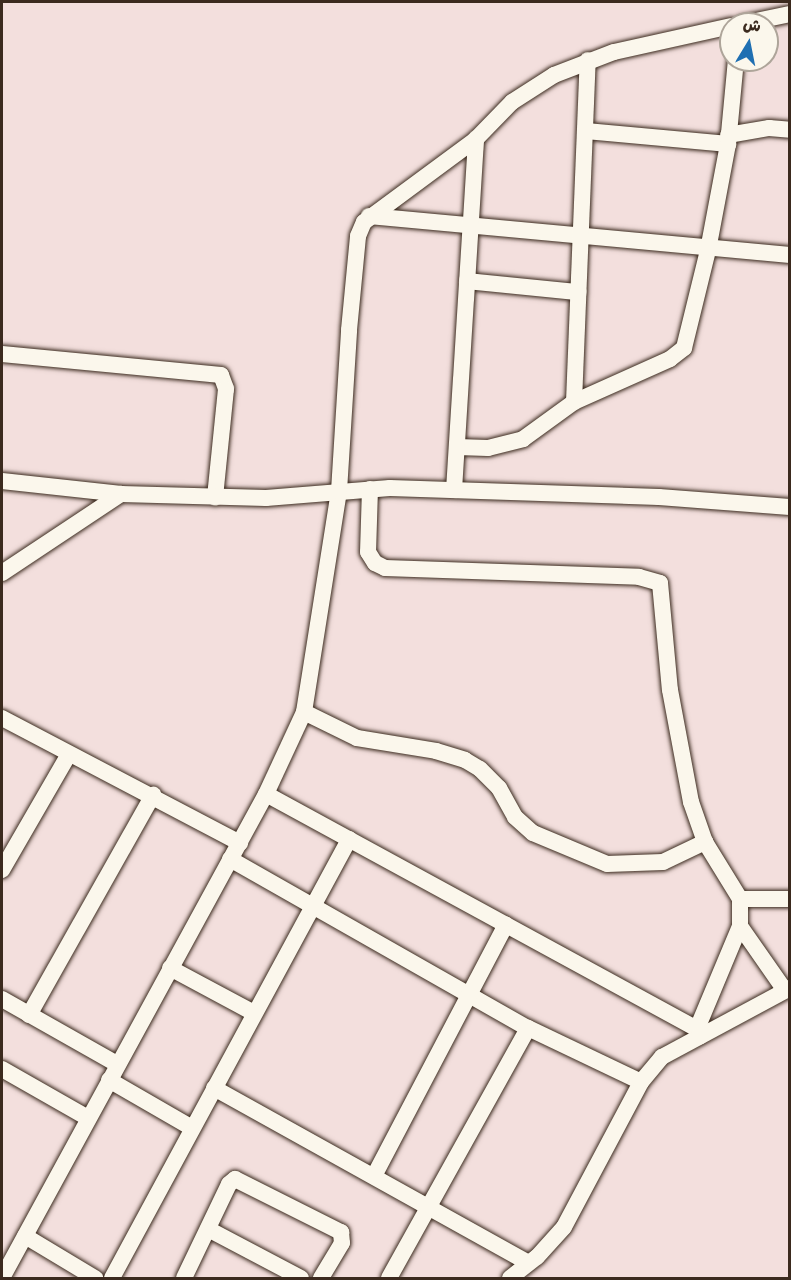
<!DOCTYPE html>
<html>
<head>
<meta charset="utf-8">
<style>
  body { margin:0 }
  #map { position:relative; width:791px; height:1280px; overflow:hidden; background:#f3dfdd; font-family:"Balsamiq Sans","Playpen Sans Arabic",sans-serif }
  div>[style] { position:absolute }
  .roads { filter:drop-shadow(0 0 2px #3b2a1e) drop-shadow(0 0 2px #3b2a1e) }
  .minor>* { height:16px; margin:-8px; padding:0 8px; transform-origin:8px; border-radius:8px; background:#fbf7ec }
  span { translate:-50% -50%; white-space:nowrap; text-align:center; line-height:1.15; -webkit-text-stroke:4.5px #fbf7ec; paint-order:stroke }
  .frame { position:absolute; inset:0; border:3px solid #3b2a1e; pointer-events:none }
  .north { position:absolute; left:719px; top:12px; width:60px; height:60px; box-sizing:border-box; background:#fbf7ec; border:2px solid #aea59a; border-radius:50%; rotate:10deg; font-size:16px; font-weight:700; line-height:24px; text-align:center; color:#3b2a1e }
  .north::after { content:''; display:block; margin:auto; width:21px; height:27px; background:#1f6fb2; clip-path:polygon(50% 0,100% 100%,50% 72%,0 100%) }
</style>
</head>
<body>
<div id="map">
  <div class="roads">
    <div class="minor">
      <div style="left:742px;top:24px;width:49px;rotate:-11.8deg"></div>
      <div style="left:586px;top:131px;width:143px;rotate:5.2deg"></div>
      <div style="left:728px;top:135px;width:42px;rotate:-9.7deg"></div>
      <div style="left:769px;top:128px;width:21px;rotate:5deg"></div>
      <div style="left:369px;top:216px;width:423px;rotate:5.3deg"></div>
      <div style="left:467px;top:281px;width:112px;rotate:5.7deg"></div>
      <div style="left:2px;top:354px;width:220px;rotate:5.5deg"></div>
      <div style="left:221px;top:375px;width:15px;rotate:70deg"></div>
      <div style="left:226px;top:389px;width:109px;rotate:95.8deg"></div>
      <div style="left:574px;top:402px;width:342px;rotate:-87.7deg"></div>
      <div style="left:457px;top:447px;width:31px;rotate:2deg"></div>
      <div style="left:488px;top:448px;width:36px;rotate:-14deg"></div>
      <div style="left:523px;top:439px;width:63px;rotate:-36deg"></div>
      <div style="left:574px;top:402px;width:105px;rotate:-24.1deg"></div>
      <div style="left:670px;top:359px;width:18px;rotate:-38deg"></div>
      <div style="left:684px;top:348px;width:101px;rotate:-76.2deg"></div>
      <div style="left:708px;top:250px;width:108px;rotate:-79.3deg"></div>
      <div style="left:728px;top:144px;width:84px;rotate:-84.6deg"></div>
      <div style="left:2px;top:481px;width:120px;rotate:6.2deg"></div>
      <div style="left:370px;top:489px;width:63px;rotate:91.8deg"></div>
      <div style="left:368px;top:552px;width:13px;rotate:58deg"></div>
      <div style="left:375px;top:563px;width:11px;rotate:27deg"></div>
      <div style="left:385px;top:568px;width:254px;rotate:2deg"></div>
      <div style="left:639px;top:577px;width:22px;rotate:16deg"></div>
      <div style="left:660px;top:583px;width:107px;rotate:84.7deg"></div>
      <div style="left:670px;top:690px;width:114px;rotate:79.4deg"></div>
      <div style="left:691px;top:802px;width:42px;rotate:70.7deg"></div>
      <div style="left:705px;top:842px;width:67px;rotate:58.4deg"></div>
      <div style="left:740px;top:899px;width:27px;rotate:90deg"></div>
      <div style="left:740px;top:926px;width:112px;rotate:112.7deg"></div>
      <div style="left:454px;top:490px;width:352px;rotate:-86.4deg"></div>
      <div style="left:2px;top:573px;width:143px;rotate:-33.6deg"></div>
      <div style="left:121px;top:494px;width:145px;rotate:1.6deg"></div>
      <div style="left:266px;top:498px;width:124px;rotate:-4.6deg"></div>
      <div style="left:390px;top:488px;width:269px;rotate:1.9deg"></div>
      <div style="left:659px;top:497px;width:131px;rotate:4.4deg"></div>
      <div style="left:304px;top:712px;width:59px;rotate:26.1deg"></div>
      <div style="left:357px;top:738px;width:80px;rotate:9.3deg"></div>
      <div style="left:436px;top:751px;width:30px;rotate:17deg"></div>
      <div style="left:465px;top:760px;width:17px;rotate:31deg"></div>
      <div style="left:480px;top:769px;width:27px;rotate:45deg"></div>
      <div style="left:499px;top:788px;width:33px;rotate:61deg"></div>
      <div style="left:515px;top:817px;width:24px;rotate:42deg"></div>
      <div style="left:533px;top:833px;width:80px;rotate:22.7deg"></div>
      <div style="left:607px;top:864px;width:56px;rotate:-2deg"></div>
      <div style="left:663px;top:862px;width:47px;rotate:-25.5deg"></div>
      <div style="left:2px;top:718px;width:269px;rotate:27.7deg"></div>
      <div style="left:266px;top:794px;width:491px;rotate:28.6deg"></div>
      <div style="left:697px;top:1029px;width:8px;rotate:67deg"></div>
      <div style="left:230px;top:859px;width:343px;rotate:29.6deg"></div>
      <div style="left:528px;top:1028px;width:125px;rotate:25.5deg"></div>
      <div style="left:2px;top:870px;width:134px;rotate:-60deg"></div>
      <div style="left:740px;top:899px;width:50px"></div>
      <div style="left:740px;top:926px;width:77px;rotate:55.1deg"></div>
      <div style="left:170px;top:968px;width:95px;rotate:28.2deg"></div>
      <div style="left:2px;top:999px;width:132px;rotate:29.5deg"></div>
      <div style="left:29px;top:1015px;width:253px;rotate:-60.6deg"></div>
      <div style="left:2px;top:1069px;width:99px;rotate:29.7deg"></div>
      <div style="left:109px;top:1080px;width:96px;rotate:30deg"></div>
      <div style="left:214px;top:1088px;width:358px;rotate:29.1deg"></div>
      <div style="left:374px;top:1176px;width:284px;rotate:-62.3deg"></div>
      <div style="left:208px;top:1229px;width:105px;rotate:27.8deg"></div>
      <div style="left:25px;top:1236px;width:82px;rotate:31deg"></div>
      <div style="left:2px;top:1278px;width:551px;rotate:-61.39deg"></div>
      <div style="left:266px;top:794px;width:90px;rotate:-65.1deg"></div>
      <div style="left:304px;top:712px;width:224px;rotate:-81deg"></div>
      <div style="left:339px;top:491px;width:161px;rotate:-86.4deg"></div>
      <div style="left:349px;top:330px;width:94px;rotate:-84.5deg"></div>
      <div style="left:358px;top:236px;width:15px;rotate:-67deg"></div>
      <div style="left:364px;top:222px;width:139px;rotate:-36.5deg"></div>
      <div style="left:476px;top:139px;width:52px;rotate:-45.8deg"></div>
      <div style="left:512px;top:102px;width:50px;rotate:-32.7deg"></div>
      <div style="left:554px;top:75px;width:64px;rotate:-21deg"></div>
      <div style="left:614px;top:52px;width:120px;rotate:-12.5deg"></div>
      <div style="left:112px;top:1278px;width:499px;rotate:-61.6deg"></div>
      <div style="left:184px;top:1278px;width:104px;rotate:-64.4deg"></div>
      <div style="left:229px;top:1184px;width:8px;rotate:-40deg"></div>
      <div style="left:235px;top:1179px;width:119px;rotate:26.6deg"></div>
      <div style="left:341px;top:1232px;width:11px;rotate:85deg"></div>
      <div style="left:342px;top:1243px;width:41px;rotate:121deg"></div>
      <div style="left:389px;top:1278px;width:286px;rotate:-60.9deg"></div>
      <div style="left:510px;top:1278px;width:34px;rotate:-38deg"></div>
      <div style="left:537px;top:1257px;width:40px;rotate:-48deg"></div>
      <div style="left:564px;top:1227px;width:164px;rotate:-62deg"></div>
      <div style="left:641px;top:1082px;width:33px;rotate:-50deg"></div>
      <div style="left:662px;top:1057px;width:145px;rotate:-28.3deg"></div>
    </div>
  </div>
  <div class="frame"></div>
  <div class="north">ش</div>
</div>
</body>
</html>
